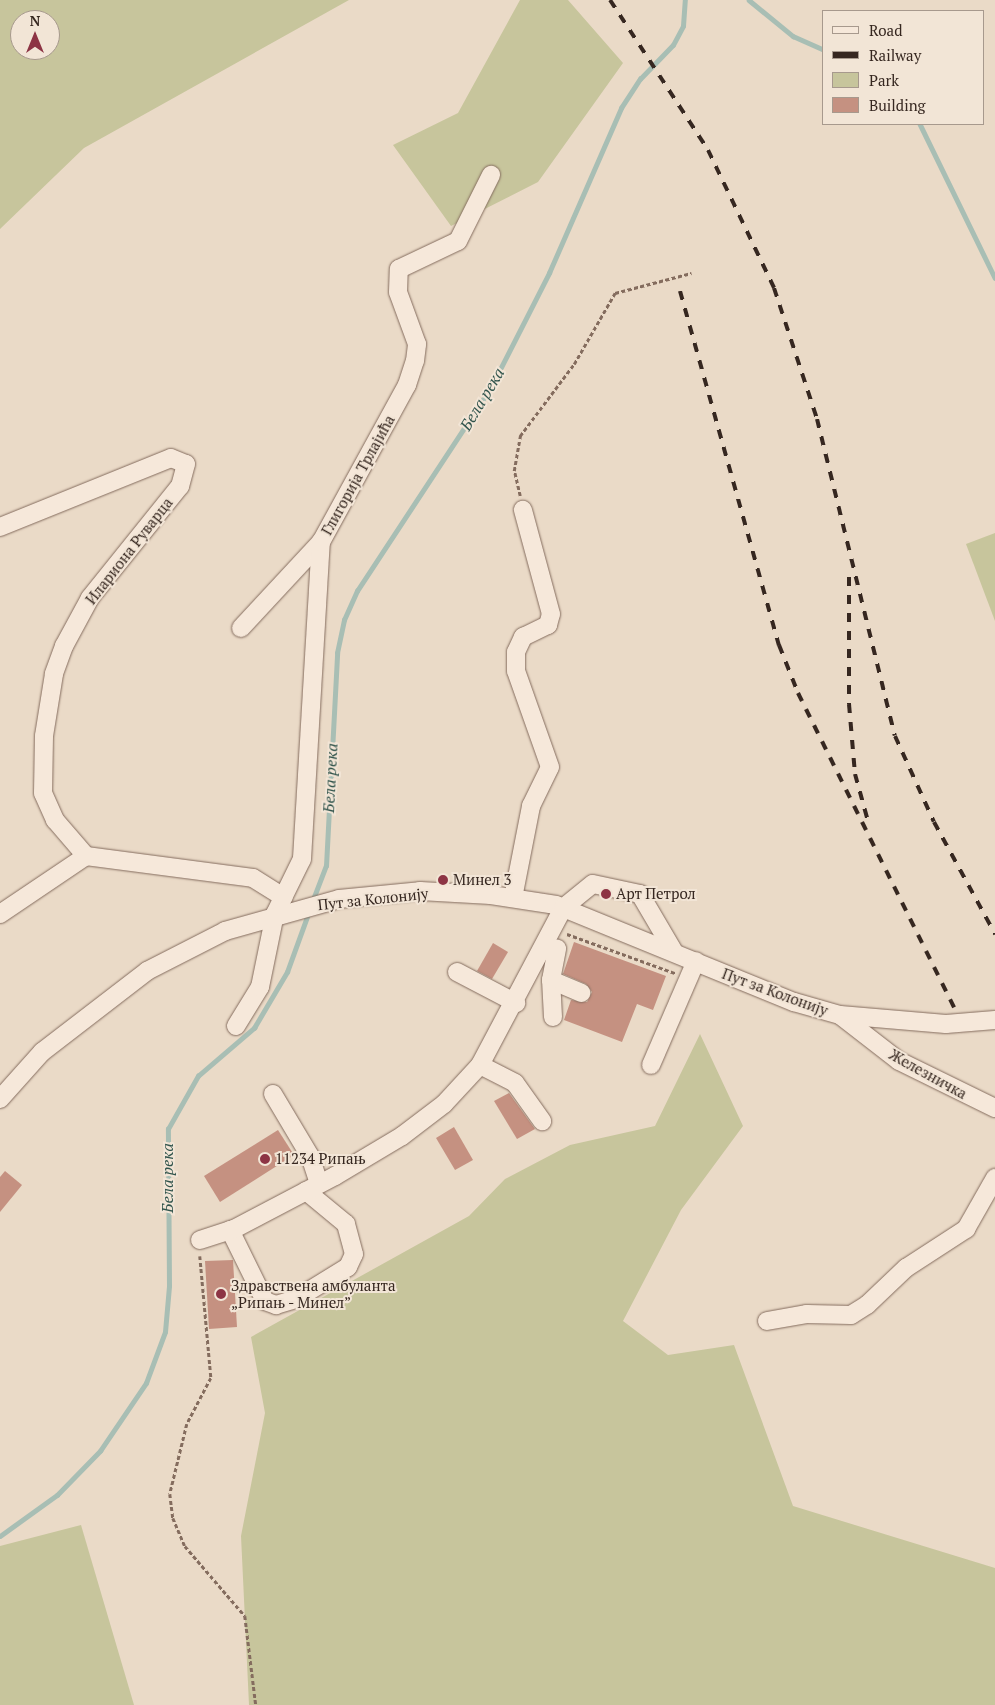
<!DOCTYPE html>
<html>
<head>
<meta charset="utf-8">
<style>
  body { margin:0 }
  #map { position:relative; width:995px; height:1705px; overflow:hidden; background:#eadac7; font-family:"PT Serif",serif }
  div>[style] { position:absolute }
  .green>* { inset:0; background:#c7c59c }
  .stream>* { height:4.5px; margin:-2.25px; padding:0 2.25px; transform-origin:2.25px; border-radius:2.25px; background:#a8beb4 }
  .building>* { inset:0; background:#c59181 }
  .path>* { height:2.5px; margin-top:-1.25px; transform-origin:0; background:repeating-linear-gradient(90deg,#846c5e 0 4px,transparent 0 6.5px) }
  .roads { filter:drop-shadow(0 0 1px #846c5e) drop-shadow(0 0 1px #846c5e) }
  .minor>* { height:18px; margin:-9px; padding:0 9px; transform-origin:9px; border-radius:9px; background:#f6e8da }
  .rail>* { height:4px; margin-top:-2px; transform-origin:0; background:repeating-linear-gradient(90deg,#362720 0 9px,transparent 0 18px) }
  .dots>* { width:14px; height:14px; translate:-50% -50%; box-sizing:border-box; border:2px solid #f2e5d6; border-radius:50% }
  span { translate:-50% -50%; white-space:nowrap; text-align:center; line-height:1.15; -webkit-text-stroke:4px #f2e5d6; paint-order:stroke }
  .street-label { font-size:15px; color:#362720 }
  .poi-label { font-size:15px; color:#362720 }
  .left { translate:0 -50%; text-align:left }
  .water-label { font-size:16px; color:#31544c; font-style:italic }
  .legend { position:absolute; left:822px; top:10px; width:162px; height:115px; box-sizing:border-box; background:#f2e5d6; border:1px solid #a7998d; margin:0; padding:6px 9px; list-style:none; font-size:15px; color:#362720 }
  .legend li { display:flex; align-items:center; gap:10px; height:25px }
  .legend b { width:25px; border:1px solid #a7998d }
  .north { position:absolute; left:10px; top:10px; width:50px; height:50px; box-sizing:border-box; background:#f2e5d6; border:1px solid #a7998d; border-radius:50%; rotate:0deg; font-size:14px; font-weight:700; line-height:20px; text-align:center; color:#362720 }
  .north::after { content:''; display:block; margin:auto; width:18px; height:22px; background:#8d3444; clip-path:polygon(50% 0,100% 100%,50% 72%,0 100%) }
</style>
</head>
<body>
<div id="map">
  <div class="green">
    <div style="clip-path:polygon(evenodd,0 0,349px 0,84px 148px,0 229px,0 0,20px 20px,50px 20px,50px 50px,20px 50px,20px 20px)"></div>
    <div style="clip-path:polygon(520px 0,568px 0,623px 63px,538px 182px,451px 226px,393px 145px,458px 113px)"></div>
    <div style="clip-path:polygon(995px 533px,995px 621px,966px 544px)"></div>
    <div style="clip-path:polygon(700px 1034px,743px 1126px,681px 1210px,623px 1321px,668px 1355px,734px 1345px,793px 1506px,995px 1568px,995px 1705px,249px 1705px,241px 1536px,265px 1413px,251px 1337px,469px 1216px,505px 1179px,570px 1145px,655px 1126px)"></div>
    <div style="clip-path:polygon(81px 1525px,134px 1705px,0 1705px,0 1546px)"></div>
  </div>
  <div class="stream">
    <div style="left:749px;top:0;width:57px;rotate:39.3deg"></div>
    <div style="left:793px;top:36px;width:34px;rotate:24deg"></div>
    <div style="left:920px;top:124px;width:171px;rotate:64deg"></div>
    <div style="left:312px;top:902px;width:39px;rotate:-69deg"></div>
    <div style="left:326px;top:866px;width:213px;rotate:-87deg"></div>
    <div style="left:337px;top:653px;width:34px;rotate:-78deg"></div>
    <div style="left:344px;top:620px;width:32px;rotate:-66deg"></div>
    <div style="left:357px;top:591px;width:244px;rotate:-56.7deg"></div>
    <div style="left:491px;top:387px;width:128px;rotate:-63deg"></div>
    <div style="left:549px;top:273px;width:180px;rotate:-66.4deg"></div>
    <div style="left:621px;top:108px;width:35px;rotate:-57deg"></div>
    <div style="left:640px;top:79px;width:47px;rotate:-45.9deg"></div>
    <div style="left:673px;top:45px;width:21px;rotate:-62deg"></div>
    <div style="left:683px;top:26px;width:26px;rotate:-86deg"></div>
    <div style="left:0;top:1536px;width:70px;rotate:-35.7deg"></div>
    <div style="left:57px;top:1495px;width:62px;rotate:-45.7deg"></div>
    <div style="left:100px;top:1451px;width:82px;rotate:-55.9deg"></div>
    <div style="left:146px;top:1383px;width:54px;rotate:-69.6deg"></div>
    <div style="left:165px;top:1332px;width:46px;rotate:-85deg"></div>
    <div style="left:169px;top:1286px;width:157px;rotate:-90.4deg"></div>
    <div style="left:168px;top:1129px;width:61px;rotate:-60.5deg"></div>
    <div style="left:198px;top:1076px;width:74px;rotate:-40.6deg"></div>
    <div style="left:254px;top:1028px;width:65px;rotate:-59.5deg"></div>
    <div style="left:287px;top:972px;width:62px;rotate:-70.1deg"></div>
  </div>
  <div class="building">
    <div style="clip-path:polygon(574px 942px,666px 976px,653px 1010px,637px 1004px,622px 1042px,564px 1020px,571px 1000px,587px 1002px,592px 992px,586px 984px,563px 974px)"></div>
    <div style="clip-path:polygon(493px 943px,508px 952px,492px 979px,477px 971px)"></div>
    <div style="clip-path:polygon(509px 1093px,535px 1129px,517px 1139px,494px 1101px)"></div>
    <div style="clip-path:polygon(454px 1127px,473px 1160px,455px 1170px,436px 1138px)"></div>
    <div style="clip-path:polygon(278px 1130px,294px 1155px,220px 1202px,204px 1176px)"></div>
    <div style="clip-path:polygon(5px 1171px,22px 1185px,0 1212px,0 1177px)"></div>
    <div style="clip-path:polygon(233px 1260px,237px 1327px,209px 1329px,205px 1261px)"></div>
  </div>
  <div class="path">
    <div style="left:520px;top:496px;width:26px;rotate:-103deg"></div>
    <div style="left:514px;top:471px;width:36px;rotate:-80deg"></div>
    <div style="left:520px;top:436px;width:90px;rotate:-53.1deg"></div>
    <div style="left:574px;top:364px;width:82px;rotate:-60deg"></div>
    <div style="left:615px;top:293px;width:79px;rotate:-14.7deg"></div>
    <div style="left:567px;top:934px;width:115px;rotate:19.9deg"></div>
    <div style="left:200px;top:1256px;width:122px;rotate:84.8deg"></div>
    <div style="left:211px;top:1378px;width:52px;rotate:117.6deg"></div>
    <div style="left:187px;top:1424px;width:72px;rotate:103.7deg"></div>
    <div style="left:170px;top:1494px;width:24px;rotate:83deg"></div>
    <div style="left:173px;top:1518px;width:30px;rotate:67deg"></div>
    <div style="left:185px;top:1546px;width:92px;rotate:49.4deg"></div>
    <div style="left:245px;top:1616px;width:90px;rotate:83deg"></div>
  </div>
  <div class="roads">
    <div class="minor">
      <div style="left:0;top:527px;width:184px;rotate:-22deg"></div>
      <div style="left:171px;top:458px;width:16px;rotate:22deg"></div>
      <div style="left:186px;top:464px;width:23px;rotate:105deg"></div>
      <div style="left:180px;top:486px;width:144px;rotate:128.8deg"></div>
      <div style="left:90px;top:598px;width:55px;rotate:118.4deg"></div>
      <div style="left:64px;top:646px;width:30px;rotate:110deg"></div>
      <div style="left:54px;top:674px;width:63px;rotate:99.2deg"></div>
      <div style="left:44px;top:736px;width:57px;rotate:91deg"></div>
      <div style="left:43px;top:793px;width:30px;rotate:66deg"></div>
      <div style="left:55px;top:820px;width:48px;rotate:49.3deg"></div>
      <div style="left:86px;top:856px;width:168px;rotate:7.5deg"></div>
      <div style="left:253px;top:878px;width:36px;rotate:32deg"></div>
      <div style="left:241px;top:628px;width:117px;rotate:-47.1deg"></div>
      <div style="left:513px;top:898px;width:94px;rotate:-78.9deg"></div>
      <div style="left:531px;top:806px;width:43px;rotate:-64deg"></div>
      <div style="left:550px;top:767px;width:102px;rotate:-109.5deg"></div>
      <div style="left:516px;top:671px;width:19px;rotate:-90deg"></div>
      <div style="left:516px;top:652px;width:17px;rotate:-65deg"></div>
      <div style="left:523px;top:637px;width:28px;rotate:-26deg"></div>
      <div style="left:548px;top:625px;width:11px;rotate:-75deg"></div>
      <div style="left:551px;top:614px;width:108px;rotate:-105.1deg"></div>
      <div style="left:0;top:914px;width:104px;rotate:-34deg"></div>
      <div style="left:457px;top:972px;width:67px;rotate:27.7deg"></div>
      <div style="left:551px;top:980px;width:33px;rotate:23deg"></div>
      <div style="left:841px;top:1016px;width:73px;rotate:37.8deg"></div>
      <div style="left:899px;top:1061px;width:107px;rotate:26.1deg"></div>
      <div style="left:553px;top:1017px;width:37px;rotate:-93deg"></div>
      <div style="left:551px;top:980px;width:32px;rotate:-79deg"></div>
      <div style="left:236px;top:1026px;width:46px;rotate:-58.4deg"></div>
      <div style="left:260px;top:987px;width:75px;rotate:-78.4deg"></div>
      <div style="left:275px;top:914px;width:61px;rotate:-63.9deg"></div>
      <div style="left:302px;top:859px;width:318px;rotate:-86.6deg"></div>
      <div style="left:321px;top:542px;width:179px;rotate:-61.3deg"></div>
      <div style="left:407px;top:385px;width:25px;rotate:-72deg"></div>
      <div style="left:415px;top:361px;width:17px;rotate:-83deg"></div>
      <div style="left:417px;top:344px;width:55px;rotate:-110.1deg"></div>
      <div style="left:398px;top:292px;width:23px;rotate:-88deg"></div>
      <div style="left:399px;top:269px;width:65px;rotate:-25.4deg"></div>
      <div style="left:458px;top:241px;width:74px;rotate:-63.4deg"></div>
      <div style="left:480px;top:1065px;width:39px;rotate:27deg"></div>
      <div style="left:515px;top:1083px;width:47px;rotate:54.6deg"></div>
      <div style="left:651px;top:1065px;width:113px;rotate:-66.6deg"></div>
      <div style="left:273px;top:1094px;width:72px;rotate:59.2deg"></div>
      <div style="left:310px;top:1156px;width:29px;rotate:72deg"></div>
      <div style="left:0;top:1099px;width:63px;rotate:-48.2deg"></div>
      <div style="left:42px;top:1052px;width:133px;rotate:-37.6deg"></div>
      <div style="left:147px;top:971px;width:88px;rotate:-27.1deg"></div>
      <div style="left:225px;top:931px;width:118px;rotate:-15.7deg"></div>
      <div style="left:339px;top:899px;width:81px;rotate:-5.6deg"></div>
      <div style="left:420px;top:891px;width:71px;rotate:3.2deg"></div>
      <div style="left:491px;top:895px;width:66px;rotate:8.7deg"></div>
      <div style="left:556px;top:905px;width:257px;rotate:22.2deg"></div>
      <div style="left:794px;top:1002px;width:48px;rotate:15.8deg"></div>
      <div style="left:840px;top:1015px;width:106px;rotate:4.9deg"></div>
      <div style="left:946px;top:1024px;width:49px;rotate:-4.7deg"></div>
      <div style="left:230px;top:1230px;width:79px;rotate:63.8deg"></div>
      <div style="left:265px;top:1301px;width:12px;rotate:20deg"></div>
      <div style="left:276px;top:1305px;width:21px;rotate:-17deg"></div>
      <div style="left:296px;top:1299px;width:61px;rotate:-31.6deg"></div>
      <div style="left:348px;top:1267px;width:14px;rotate:-65deg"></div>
      <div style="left:354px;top:1254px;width:31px;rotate:-105deg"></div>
      <div style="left:346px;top:1224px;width:52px;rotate:-140.5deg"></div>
      <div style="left:200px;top:1240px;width:36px;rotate:-18deg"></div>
      <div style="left:234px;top:1229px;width:114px;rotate:-27.7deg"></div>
      <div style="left:335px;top:1176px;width:78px;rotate:-30.8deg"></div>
      <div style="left:402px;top:1136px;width:53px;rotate:-37.3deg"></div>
      <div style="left:444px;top:1104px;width:53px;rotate:-47.3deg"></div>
      <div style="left:480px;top:1065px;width:178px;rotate:-62.1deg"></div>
      <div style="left:563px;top:908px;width:38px;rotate:-39deg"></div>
      <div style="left:593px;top:884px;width:48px;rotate:12deg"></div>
      <div style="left:640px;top:894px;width:67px;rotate:59.6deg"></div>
      <div style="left:767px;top:1321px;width:41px;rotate:-9.9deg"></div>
      <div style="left:807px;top:1314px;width:44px;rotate:1.3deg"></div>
      <div style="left:851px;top:1315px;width:19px;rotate:-32deg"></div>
      <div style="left:867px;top:1305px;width:54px;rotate:-43.5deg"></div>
      <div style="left:906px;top:1268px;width:72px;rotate:-33deg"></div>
      <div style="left:966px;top:1229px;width:59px;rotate:-60.4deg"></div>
    </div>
  </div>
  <div class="rail">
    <div style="left:610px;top:0;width:179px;rotate:56.8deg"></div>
    <div style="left:708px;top:150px;width:153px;rotate:64.4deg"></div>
    <div style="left:774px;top:288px;width:138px;rotate:71.8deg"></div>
    <div style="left:817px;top:419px;width:326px;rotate:76.2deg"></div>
    <div style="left:895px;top:736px;width:94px;rotate:65.6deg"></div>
    <div style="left:934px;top:822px;width:128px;rotate:61.4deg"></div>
    <div style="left:680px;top:291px;width:368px;rotate:74.4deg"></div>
    <div style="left:779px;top:645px;width:52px;rotate:68.4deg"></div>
    <div style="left:798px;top:693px;width:351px;rotate:63.6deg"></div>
    <div style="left:849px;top:577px;width:127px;rotate:90deg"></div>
    <div style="left:849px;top:704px;width:70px;rotate:85.1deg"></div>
    <div style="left:855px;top:774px;width:53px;rotate:74.6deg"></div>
  </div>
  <div class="dots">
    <div style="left:443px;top:880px;background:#8d3444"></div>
    <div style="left:606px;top:894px;background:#8d3444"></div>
    <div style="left:265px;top:1159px;background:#8d3444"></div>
    <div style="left:221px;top:1294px;background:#8d3444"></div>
  </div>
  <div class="street-label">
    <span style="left:358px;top:475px;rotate:-61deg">Глигорија Трлајића</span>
    <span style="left:129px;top:551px;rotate:-52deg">Илариона Руварца</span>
    <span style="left:373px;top:899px;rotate:-6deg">Пут за Колонију</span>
    <span style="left:775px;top:992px;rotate:20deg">Пут за Колонију</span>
    <span style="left:928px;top:1074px;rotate:29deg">Железничка</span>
  </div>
  <div class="poi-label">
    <span class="left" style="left:453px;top:880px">Минел 3</span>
    <span class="left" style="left:616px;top:894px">Арт Петрол</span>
    <span class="left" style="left:275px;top:1159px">11234 Рипањ</span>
    <span class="left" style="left:231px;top:1294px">Здравствена амбуланта<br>„Рипањ - Минел”</span>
  </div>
  <div class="water-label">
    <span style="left:482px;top:399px;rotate:-59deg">Бела река</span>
    <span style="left:330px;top:778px;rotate:-87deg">Бела река</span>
    <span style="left:167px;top:1178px;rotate:-90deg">Бела река</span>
  </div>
  <ul class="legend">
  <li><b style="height:6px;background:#f6e8da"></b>Road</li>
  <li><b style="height:6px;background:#362720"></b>Railway</li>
  <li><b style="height:14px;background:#c7c59c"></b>Park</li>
  <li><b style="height:14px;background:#c59181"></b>Building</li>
  </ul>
  <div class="north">N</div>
</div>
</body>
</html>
